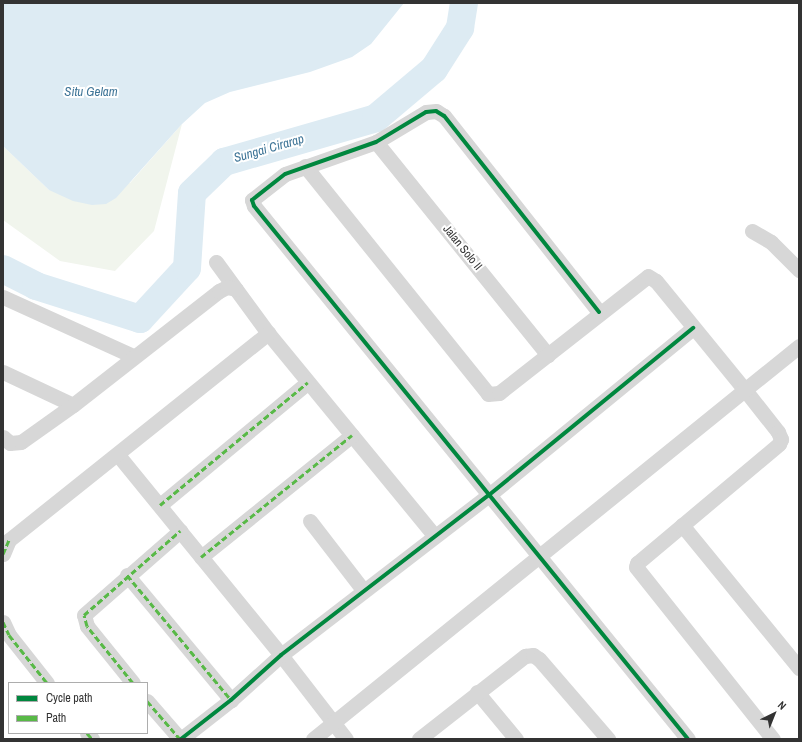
<!DOCTYPE html>
<html>
<head>
<meta charset="utf-8">
<style>
  body { margin:0 }
  #map { position:relative; width:802px; height:742px; overflow:hidden; background:#fff; font-family:"Archivo Narrow",sans-serif }
  div>[style] { position:absolute }
  .green>* { inset:0; background:#f1f5ed }
  .water>* { inset:0; background:#ddebf3 }
  .river>* { height:28px; margin:-14px; padding:0 14px; transform-origin:14px; border-radius:14px; background:#ddebf3 }
  .minor>* { height:15px; margin:-7.5px; padding:0 7.5px; transform-origin:7.5px; border-radius:7.5px; background:#d7d7d7 }
  .quiet>* { height:3px; margin-top:-1.5px; transform-origin:0; background:repeating-linear-gradient(90deg,#58b947 0 6px,transparent 0 9px) }
  .cycleway>* { height:4px; margin:-2px; padding:0 2px; transform-origin:2px; border-radius:2px; background:#00873e }
  span { translate:-50% -50%; white-space:nowrap; text-align:center; line-height:1.15; -webkit-text-stroke:4px #fff; paint-order:stroke }
  .street-label { font-size:12px; color:#333 }
  .water-label { font-size:13px; color:#3f7597; font-style:italic }
  .frame { position:absolute; inset:0; border:4px solid #333; pointer-events:none }
  .legend { position:absolute; left:8px; top:682px; width:140px; height:52px; box-sizing:border-box; background:#fff; border:1px solid #adadad; margin:0; padding:5px 7px; list-style:none; font-size:12px; color:#333 }
  .legend li { display:flex; align-items:center; gap:8px; height:20px }
  .legend b { width:20px; border:1px solid #adadad }
  .north { position:absolute; left:754px; top:694px; width:40px; height:40px; -webkit-text-stroke:3px #fff; paint-order:stroke; rotate:43deg; font-size:11px; font-weight:700; line-height:16px; text-align:center; color:#333 }
  .north::after { content:''; display:block; margin:auto; width:14px; height:18px; background:#333; clip-path:polygon(50% 0,100% 100%,50% 72%,0 100%) }
</style>
</head>
<body>
<div id="map">
  <div class="green">
    <div style="clip-path:polygon(182px 124px,154px 231px,115px 271px,60px 261px,3px 220px,3px 146px,49px 190px,130px 183px)"></div>
  </div>
  <div class="water">
    <div style="clip-path:polygon(3px 3px,404px 3px,371px 44px,352px 57px,310px 72px,230px 92px,205px 103px,182px 124px,116px 198px,106px 204px,92px 205px,73px 201px,49px 190px,3px 146px)"></div>
  </div>
  <div class="river">
    <div style="left:3px;top:269px;width:37px;rotate:27deg"></div>
    <div style="left:36px;top:286px;width:109px;rotate:17.6deg"></div>
    <div style="left:140px;top:319px;width:69px;rotate:-47.3deg"></div>
    <div style="left:187px;top:268px;width:75px;rotate:-86.2deg"></div>
    <div style="left:192px;top:193px;width:45px;rotate:-44.1deg"></div>
    <div style="left:224px;top:162px;width:158px;rotate:-16.1deg"></div>
    <div style="left:376px;top:118px;width:76px;rotate:-40.2deg"></div>
    <div style="left:434px;top:69px;width:49px;rotate:-57.6deg"></div>
    <div style="left:460px;top:28px;width:25px;rotate:-81deg"></div>
  </div>
  <div class="minor">
    <div style="left:376px;top:142px;width:274px;rotate:51.1deg"></div>
    <div style="left:305px;top:166px;width:292px;rotate:51.2deg"></div>
    <div style="left:488px;top:394px;width:11px;rotate:-5deg"></div>
    <div style="left:499px;top:393px;width:189px;rotate:-38.1deg"></div>
    <div style="left:648px;top:276px;width:9px;rotate:32deg"></div>
    <div style="left:656px;top:281px;width:141px;rotate:50.8deg"></div>
    <div style="left:745px;top:390px;width:53px;rotate:51.8deg"></div>
    <div style="left:778px;top:432px;width:8px;rotate:67deg"></div>
    <div style="left:781px;top:439px;width:5px;rotate:112deg"></div>
    <div style="left:779px;top:444px;width:185px;rotate:140deg"></div>
    <div style="left:637px;top:563px;width:4px;rotate:104deg"></div>
    <div style="left:636px;top:567px;width:220px;rotate:51.5deg"></div>
    <div style="left:752px;top:231px;width:22px;rotate:30deg"></div>
    <div style="left:771px;top:242px;width:40px;rotate:45deg"></div>
    <div style="left:216px;top:262px;width:88px;rotate:53.8deg"></div>
    <div style="left:268px;top:333px;width:261px;rotate:50.6deg"></div>
    <div style="left:3px;top:297px;width:143px;rotate:24.4deg"></div>
    <div style="left:599px;top:312px;width:250px;rotate:-128.3deg"></div>
    <div style="left:444px;top:116px;width:9px;rotate:-148deg"></div>
    <div style="left:436px;top:111px;width:10px;rotate:174deg"></div>
    <div style="left:426px;top:112px;width:58px;rotate:149deg"></div>
    <div style="left:376px;top:142px;width:96px;rotate:160.6deg"></div>
    <div style="left:285px;top:174px;width:42px;rotate:141.8deg"></div>
    <div style="left:252px;top:200px;width:6px;rotate:72deg"></div>
    <div style="left:254px;top:206px;width:687px;rotate:50.85deg"></div>
    <div style="left:3px;top:372px;width:77px;rotate:25.2deg"></div>
    <div style="left:3px;top:437px;width:9px;rotate:41deg"></div>
    <div style="left:10px;top:443px;width:11px;rotate:-5deg"></div>
    <div style="left:21px;top:442px;width:64px;rotate:-35.4deg"></div>
    <div style="left:73px;top:405px;width:185px;rotate:-38deg"></div>
    <div style="left:219px;top:291px;width:9px;rotate:-27deg"></div>
    <div style="left:227px;top:287px;width:9px;rotate:13deg"></div>
    <div style="left:118px;top:455px;width:258px;rotate:50.8deg"></div>
    <div style="left:281px;top:655px;width:106px;rotate:52.3deg"></div>
    <div style="left:160px;top:505px;width:192px;rotate:-39.7deg"></div>
    <div style="left:310px;top:521px;width:88px;rotate:52.4deg"></div>
    <div style="left:682px;top:525px;width:185px;rotate:50.7deg"></div>
    <div style="left:3px;top:554px;width:15px;rotate:-67deg"></div>
    <div style="left:9px;top:540px;width:332px;rotate:-38.6deg"></div>
    <div style="left:201px;top:557px;width:194px;rotate:-38.9deg"></div>
    <div style="left:127px;top:575px;width:163px;rotate:50.2deg"></div>
    <div style="left:3px;top:622px;width:14px;rotate:65deg"></div>
    <div style="left:9px;top:635px;width:61px;rotate:51.6deg"></div>
    <div style="left:133px;top:683px;width:73px;rotate:-128.9deg"></div>
    <div style="left:87px;top:626px;width:11px;rotate:-105deg"></div>
    <div style="left:84px;top:615px;width:128px;rotate:-41.2deg"></div>
    <div style="left:477px;top:692px;width:61px;rotate:50.3deg"></div>
    <div style="left:147px;top:701px;width:50px;rotate:49deg"></div>
    <div style="left:87px;top:733px;width:8px;rotate:50deg"></div>
    <div style="left:181px;top:739px;width:63px;rotate:-38deg"></div>
    <div style="left:231px;top:700px;width:67px;rotate:-42deg"></div>
    <div style="left:281px;top:655px;width:262px;rotate:-37.6deg"></div>
    <div style="left:489px;top:495px;width:264px;rotate:-39.3deg"></div>
    <div style="left:313px;top:739px;width:625px;rotate:-38.96deg"></div>
    <div style="left:419px;top:739px;width:135px;rotate:-38.1deg"></div>
    <div style="left:525px;top:656px;width:8px;rotate:-7deg"></div>
    <div style="left:533px;top:655px;width:7px;rotate:34deg"></div>
    <div style="left:539px;top:659px;width:106px;rotate:49.2deg"></div>
  </div>
  <div class="quiet">
    <div style="left:160px;top:505px;width:192px;rotate:-39.7deg"></div>
    <div style="left:3px;top:554px;width:15px;rotate:-67deg"></div>
    <div style="left:201px;top:557px;width:194px;rotate:-38.9deg"></div>
    <div style="left:127px;top:575px;width:163px;rotate:50.2deg"></div>
    <div style="left:3px;top:622px;width:14px;rotate:65deg"></div>
    <div style="left:9px;top:635px;width:61px;rotate:51.6deg"></div>
    <div style="left:133px;top:683px;width:73px;rotate:-128.9deg"></div>
    <div style="left:87px;top:626px;width:11px;rotate:-105deg"></div>
    <div style="left:84px;top:615px;width:128px;rotate:-41.2deg"></div>
    <div style="left:147px;top:701px;width:50px;rotate:49deg"></div>
    <div style="left:87px;top:733px;width:8px;rotate:50deg"></div>
  </div>
  <div class="cycleway">
    <div style="left:599px;top:312px;width:250px;rotate:-128.3deg"></div>
    <div style="left:444px;top:116px;width:9px;rotate:-148deg"></div>
    <div style="left:436px;top:111px;width:10px;rotate:174deg"></div>
    <div style="left:426px;top:112px;width:58px;rotate:149deg"></div>
    <div style="left:376px;top:142px;width:96px;rotate:160.6deg"></div>
    <div style="left:285px;top:174px;width:42px;rotate:141.8deg"></div>
    <div style="left:252px;top:200px;width:6px;rotate:72deg"></div>
    <div style="left:254px;top:206px;width:687px;rotate:50.85deg"></div>
    <div style="left:181px;top:739px;width:63px;rotate:-38deg"></div>
    <div style="left:231px;top:700px;width:67px;rotate:-42deg"></div>
    <div style="left:281px;top:655px;width:262px;rotate:-37.6deg"></div>
    <div style="left:489px;top:495px;width:264px;rotate:-39.3deg"></div>
  </div>
  <div class="street-label">
    <span style="left:462px;top:248px;rotate:51deg">Jalan Solo II</span>
  </div>
  <div class="water-label">
    <span style="left:91px;top:92px">Situ Gelam</span>
    <span style="left:269px;top:149px;rotate:-16deg">Sungai Cirarap</span>
  </div>
  <div class="frame"></div>
  <ul class="legend">
  <li><b style="height:5px;background:#00873e"></b>Cycle path</li>
  <li><b style="height:5px;background:#58b947"></b>Path</li>
  </ul>
  <div class="north">N</div>
</div>
</body>
</html>
